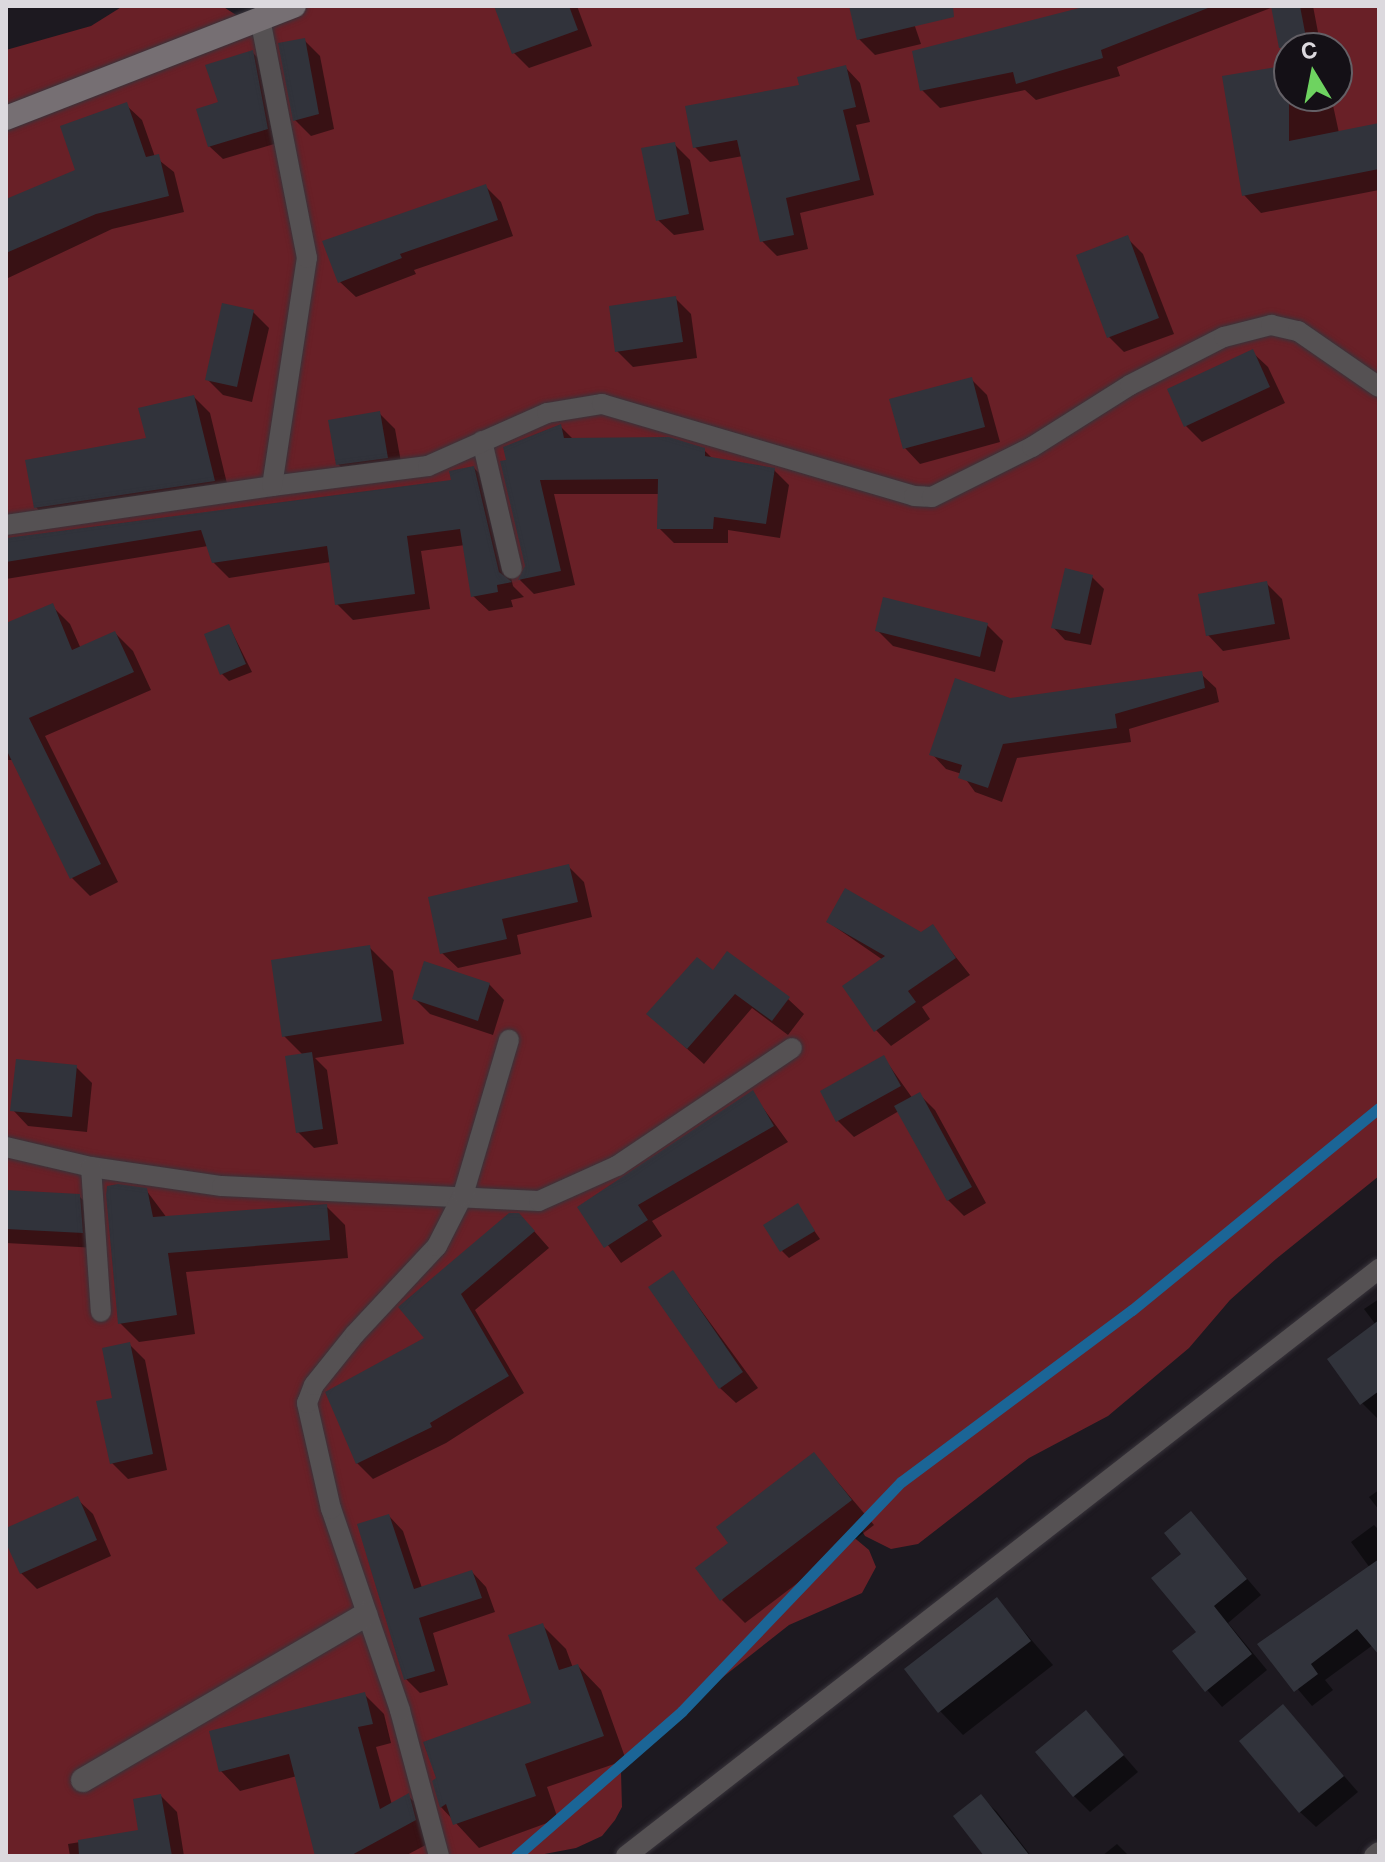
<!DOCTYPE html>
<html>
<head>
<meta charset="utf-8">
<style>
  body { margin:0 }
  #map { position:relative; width:1385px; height:1862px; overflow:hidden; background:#1d1920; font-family:Inter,sans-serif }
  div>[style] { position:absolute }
  .green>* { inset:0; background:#692027 }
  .shadow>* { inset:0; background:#0007 }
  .stream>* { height:11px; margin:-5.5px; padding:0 5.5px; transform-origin:5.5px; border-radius:5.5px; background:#1b6596 }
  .building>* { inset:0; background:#31333b }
  .roads { filter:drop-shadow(0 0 2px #38343b) drop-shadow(0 0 2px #38343b) }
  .lane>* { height:20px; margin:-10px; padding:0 10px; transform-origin:10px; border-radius:10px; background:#555153 }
  .street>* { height:24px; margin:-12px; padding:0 12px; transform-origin:12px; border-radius:12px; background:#555153 }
  .secondary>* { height:24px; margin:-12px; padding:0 12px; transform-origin:12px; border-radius:12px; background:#766f73 }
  span { translate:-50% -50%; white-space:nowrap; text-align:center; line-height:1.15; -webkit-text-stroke:6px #141016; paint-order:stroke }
  .frame { position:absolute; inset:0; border:8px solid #dcd9de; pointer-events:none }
  .north { position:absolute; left:1273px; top:32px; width:80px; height:80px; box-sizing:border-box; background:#141016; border:2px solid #646066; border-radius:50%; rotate:350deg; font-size:22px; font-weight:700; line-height:32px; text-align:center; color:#dcd9de }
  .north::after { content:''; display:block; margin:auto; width:28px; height:36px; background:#6ed360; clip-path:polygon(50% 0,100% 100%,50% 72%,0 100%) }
</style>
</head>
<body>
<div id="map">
  <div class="green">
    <div style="clip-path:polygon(evenodd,123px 6px,222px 6px,252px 25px,301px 6px,1379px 6px,1379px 1176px,1276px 1259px,1230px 1300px,1189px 1348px,1108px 1416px,1029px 1458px,918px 1544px,891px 1549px,865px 1536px,859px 1526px,851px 1535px,869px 1550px,876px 1567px,862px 1593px,789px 1625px,690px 1703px,631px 1756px,621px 1772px,622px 1807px,615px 1820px,602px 1836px,576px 1848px,534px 1856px,6px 1856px,6px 50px,91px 26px,123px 6px,1289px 48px,1337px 48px,1337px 96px,1289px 96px,1289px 48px)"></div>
  </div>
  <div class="shadow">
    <div style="clip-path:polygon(496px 6px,577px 6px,592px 46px,529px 68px,514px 53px)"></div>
    <div style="clip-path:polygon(855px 6px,908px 6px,921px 44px,875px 55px,859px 39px)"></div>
    <div style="clip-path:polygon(1106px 6px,1313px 6px,1321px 48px,1289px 48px,1289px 96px,1331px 96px,1339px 133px,1379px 125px,1379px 190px,1261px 213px,1244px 195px,1285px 67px,1273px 7px,1117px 67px,1120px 76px,1036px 100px,1025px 90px,940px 108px,922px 90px)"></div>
    <div style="clip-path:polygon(304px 40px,320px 56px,334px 129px,311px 136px,295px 120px)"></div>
    <div style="clip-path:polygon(252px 52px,265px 65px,281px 142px,223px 159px,209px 146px,220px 103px)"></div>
    <div style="clip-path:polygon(846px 68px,860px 83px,870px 122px,856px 125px,874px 195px,800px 213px,808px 249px,777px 256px,762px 241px,743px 156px,710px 162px,695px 147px)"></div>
    <div style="clip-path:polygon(126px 105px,142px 120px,155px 157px,174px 172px,184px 212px,112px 229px,6px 279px,6px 203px,78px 172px)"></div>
    <div style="clip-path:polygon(674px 144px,690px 160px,704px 230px,674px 235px,658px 220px)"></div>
    <div style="clip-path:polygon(485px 186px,501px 202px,513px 236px,414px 270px,416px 274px,356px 297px,340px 282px)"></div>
    <div style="clip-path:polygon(1127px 238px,1143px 254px,1174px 334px,1124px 352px,1109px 337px)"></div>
    <div style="clip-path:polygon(675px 298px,691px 314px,697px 358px,633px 367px,617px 351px)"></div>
    <div style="clip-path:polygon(253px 312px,269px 328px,252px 402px,223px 395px,207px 379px)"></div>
    <div style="clip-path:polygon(1252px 352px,1268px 367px,1285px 403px,1202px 442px,1186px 426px,1169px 390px)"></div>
    <div style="clip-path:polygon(971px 379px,987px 395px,1000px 442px,920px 464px,905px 448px)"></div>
    <div style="clip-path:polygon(194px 397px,210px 413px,230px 496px,51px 523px,36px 507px,148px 440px)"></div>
    <div style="clip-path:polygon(379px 413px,395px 429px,403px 473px,354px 480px,338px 464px)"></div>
    <div style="clip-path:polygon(560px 426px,574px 440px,704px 450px,714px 460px,774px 470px,789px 485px,780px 538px,728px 530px,728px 543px,674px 543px,659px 528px,660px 494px,554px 494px,575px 585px,534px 594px,520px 580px,527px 566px,502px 463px)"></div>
    <div style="clip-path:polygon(474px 468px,489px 483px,513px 586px,524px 597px,511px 600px,513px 607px,489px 611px,473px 596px,465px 545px,421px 551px,430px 609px,353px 620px,337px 604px,331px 562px,229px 578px,213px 562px,208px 546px,6px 579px,6px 540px,453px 481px)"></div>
    <div style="clip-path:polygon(1092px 577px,1104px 589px,1091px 645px,1065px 640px,1053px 627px)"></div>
    <div style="clip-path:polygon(1267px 584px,1282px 599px,1290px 639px,1223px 651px,1208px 635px)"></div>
    <div style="clip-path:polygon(52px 606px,70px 624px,81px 649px,115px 633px,133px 651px,151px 690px,45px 736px,118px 882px,90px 896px,72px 878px,14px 760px,6px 760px,6px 625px)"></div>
    <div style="clip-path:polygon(987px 625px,1003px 641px,995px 672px,893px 646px,877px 630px)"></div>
    <div style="clip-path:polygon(229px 626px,252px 672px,229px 681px,222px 674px)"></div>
    <div style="clip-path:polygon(1201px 674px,1216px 688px,1219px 702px,1129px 729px,1131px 742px,1017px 758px,1002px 802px,975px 792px,962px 774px,946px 769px,932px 754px,1009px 700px)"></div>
    <div style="clip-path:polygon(569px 867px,584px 882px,592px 917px,517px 935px,521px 954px,458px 968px,442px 953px)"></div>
    <div style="clip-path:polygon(828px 922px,921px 934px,932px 927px,970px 975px,922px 1007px,930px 1019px,891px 1046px,876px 1030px,883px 960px)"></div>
    <div style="clip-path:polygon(369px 947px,393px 971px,404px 1044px,315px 1058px,327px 1070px,338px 1144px,314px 1148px,298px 1132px,304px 1056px,284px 1036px)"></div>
    <div style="clip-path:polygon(714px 973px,788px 999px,804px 1014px,788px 1035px,752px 1008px,704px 1064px,665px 1029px)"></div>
    <div style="clip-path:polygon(489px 984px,504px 1000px,493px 1035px,430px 1014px,414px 998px)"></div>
    <div style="clip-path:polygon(884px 1058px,913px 1099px,920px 1095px,935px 1110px,986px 1203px,964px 1216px,948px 1200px,899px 1111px,854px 1137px,838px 1121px,822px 1092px)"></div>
    <div style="clip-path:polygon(76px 1067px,92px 1083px,87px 1132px,28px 1126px,13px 1110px)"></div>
    <div style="clip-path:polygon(752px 1093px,788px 1142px,652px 1221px,662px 1236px,621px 1263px,580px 1207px)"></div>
    <div style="clip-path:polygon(146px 1190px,167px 1218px,326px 1206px,345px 1225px,348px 1258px,186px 1272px,195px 1334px,139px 1342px,120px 1323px)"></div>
    <div style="clip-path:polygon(6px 1192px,79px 1196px,95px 1212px,97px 1248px,6px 1243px)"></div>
    <div style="clip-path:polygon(797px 1206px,820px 1239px,789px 1258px,782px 1251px)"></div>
    <div style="clip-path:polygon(534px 1231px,549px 1248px,475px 1310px,524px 1393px,446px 1443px,373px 1479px,357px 1463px,427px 1339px,400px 1308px)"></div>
    <div style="clip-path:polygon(673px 1272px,758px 1388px,736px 1403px,720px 1388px)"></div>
    <div style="clip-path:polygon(1379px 1299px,1379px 1418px,1378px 1419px,1362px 1403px,1376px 1325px,1364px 1309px)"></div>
    <div style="clip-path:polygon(129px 1344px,145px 1360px,167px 1470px,128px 1479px,112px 1463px,115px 1400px)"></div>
    <div style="clip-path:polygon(814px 1454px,874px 1525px,745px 1623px,722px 1600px)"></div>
    <div style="clip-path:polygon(1379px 1490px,1379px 1510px,1369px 1497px)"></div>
    <div style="clip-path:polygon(77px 1499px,93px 1514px,111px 1556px,37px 1589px,21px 1573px,6px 1530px)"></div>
    <div style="clip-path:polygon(1191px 1513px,1261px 1595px,1228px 1623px,1267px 1670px,1222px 1707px,1174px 1652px,1199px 1632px,1184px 1554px)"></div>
    <div style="clip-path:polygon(389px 1516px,403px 1531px,422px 1588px,472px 1572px,486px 1587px,495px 1612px,433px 1633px,448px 1685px,420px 1693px,406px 1679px)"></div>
    <div style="clip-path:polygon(1374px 1525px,1379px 1530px,1379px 1652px,1373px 1645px,1325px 1680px,1333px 1690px,1312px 1706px,1260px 1644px,1370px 1568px,1351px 1542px)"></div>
    <div style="clip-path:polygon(997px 1600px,1053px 1665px,963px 1735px,940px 1711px)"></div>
    <div style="clip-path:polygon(542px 1625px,566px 1649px,573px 1668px,578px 1666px,601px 1690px,626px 1760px,547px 1787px,558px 1819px,479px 1848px,441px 1807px,534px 1704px)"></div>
    <div style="clip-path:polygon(364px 1694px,384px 1714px,391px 1743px,376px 1747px,392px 1805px,408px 1796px,428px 1815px,435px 1840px,405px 1856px,317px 1856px,297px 1776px,240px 1791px,221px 1771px)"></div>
    <div style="clip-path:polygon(1283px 1706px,1358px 1792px,1316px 1827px,1300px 1812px)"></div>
    <div style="clip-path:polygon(1086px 1712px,1138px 1772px,1090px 1812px,1074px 1796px)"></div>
    <div style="clip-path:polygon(161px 1796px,177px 1812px,184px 1856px,70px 1856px,68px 1844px,141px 1832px)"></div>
    <div style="clip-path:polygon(981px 1797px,997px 1812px,1031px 1856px,987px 1856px)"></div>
    <div style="clip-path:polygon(1117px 1844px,1129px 1856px,1102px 1856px)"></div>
  </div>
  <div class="stream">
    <div style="left:516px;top:1856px;width:220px;rotate:-41.1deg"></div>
    <div style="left:682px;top:1711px;width:317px;rotate:-46.3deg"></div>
    <div style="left:901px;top:1482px;width:288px;rotate:-36.7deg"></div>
    <div style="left:1132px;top:1310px;width:319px;rotate:-39.3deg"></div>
  </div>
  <div class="building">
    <div style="clip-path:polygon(494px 6px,569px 6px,578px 30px,512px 54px)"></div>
    <div style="clip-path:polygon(849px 6px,953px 6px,954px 17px,857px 40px)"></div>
    <div style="clip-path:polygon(1087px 6px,1208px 8px,1101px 50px,1103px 58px,1016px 84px,1013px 72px,920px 91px,912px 51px)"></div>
    <div style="clip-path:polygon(1271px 6px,1300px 6px,1308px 48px,1279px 48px)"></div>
    <div style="clip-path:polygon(305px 38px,319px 114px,293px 121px,278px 43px)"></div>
    <div style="clip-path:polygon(253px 50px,268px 129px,208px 147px,196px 109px,218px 102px,205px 65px)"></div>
    <div style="clip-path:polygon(846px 65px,856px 107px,843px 110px,860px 180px,786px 198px,794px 235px,760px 242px,737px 140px,693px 148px,685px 106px,799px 85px,797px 77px)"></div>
    <div style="clip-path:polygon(1289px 65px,1289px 141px,1379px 123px,1379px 169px,1242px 196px,1222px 76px)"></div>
    <div style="clip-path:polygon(127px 102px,146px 157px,159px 154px,169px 196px,96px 214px,6px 253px,6px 199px,75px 170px,60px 126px)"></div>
    <div style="clip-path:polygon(675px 142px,689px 214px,656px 221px,641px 148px)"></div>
    <div style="clip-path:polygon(486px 184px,498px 220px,400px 254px,402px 258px,338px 283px,322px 241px)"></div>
    <div style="clip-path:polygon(1128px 235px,1159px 318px,1107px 338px,1076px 255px)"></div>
    <div style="clip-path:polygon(676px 296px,683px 342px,615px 352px,609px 306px)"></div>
    <div style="clip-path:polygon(222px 303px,254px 310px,237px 387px,205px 380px)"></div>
    <div style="clip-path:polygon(1253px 349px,1270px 387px,1184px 427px,1167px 389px)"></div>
    <div style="clip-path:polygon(972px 377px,985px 427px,903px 449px,889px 399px)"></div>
    <div style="clip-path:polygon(194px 395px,215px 481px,34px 508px,25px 460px,146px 438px,138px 408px)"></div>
    <div style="clip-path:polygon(380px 411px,388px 458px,336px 465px,328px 420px)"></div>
    <div style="clip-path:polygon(561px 424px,564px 438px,669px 437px,705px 448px,705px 456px,775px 468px,766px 524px,714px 517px,713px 529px,657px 529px,658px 479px,540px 480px,561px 571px,518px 580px,525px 566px,500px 461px,506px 460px,503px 447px)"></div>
    <div style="clip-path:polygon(474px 466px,499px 572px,512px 582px,497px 585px,498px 592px,471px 597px,460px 529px,407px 536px,415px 594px,335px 605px,327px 546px,212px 563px,201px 530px,6px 562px,6px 538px,451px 480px,449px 471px)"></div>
    <div style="clip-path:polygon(1065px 568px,1093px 575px,1080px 634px,1051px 628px)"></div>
    <div style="clip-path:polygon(1267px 581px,1275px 624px,1206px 636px,1198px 594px)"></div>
    <div style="clip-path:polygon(883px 597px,988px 623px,980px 657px,875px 631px)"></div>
    <div style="clip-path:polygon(53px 603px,72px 650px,115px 631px,134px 672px,29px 718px,101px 864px,70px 879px,6px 749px,6px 623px)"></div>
    <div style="clip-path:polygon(229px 624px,246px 664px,220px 675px,204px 634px)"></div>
    <div style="clip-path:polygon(1202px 671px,1205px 688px,1115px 714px,1117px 728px,1003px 744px,988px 788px,958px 778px,962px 765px,929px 755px,955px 678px,1010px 698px)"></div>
    <div style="clip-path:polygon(569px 864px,578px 902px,502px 919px,507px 939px,440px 954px,428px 897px)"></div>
    <div style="clip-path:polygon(845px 888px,921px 932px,933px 924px,956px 958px,908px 991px,916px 1002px,874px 1032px,842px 986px,885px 956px,826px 922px)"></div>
    <div style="clip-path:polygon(370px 945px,382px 1021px,282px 1037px,271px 960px)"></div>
    <div style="clip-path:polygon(727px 951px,790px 997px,772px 1021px,735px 994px,687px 1049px,646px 1014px,697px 957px,713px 970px)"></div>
    <div style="clip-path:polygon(424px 961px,490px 983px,478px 1021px,412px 999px)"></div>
    <div style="clip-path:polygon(312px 1052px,323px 1129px,296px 1133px,285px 1056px)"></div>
    <div style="clip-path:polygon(884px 1055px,901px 1086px,836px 1122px,820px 1091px)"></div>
    <div style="clip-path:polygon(16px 1059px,77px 1065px,72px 1117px,10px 1111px)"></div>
    <div style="clip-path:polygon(753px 1090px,774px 1126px,638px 1205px,648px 1220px,604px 1248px,577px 1207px)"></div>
    <div style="clip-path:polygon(920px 1092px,972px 1187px,947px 1201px,894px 1106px)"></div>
    <div style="clip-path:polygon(118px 1184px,147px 1188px,153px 1217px,327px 1204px,330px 1240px,168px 1253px,177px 1315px,118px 1324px,106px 1195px,107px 1186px)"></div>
    <div style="clip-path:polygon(6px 1190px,80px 1194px,83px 1233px,6px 1229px)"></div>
    <div style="clip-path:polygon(798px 1203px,815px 1231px,780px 1252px,763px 1225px)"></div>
    <div style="clip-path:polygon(509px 1213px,519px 1213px,535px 1231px,461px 1294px,509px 1376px,430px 1423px,432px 1427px,356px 1464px,325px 1392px,424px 1338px,398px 1307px)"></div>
    <div style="clip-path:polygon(673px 1270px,743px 1372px,719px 1389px,648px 1287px)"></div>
    <div style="clip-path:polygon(1379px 1320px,1379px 1391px,1360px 1405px,1327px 1359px)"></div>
    <div style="clip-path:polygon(130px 1342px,153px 1454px,110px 1464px,96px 1401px,112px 1398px,102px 1348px)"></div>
    <div style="clip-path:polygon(814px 1452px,852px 1500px,720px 1601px,695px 1568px,728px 1543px,716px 1527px)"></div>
    <div style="clip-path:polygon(78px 1496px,97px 1540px,20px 1574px,6px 1543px,6px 1528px)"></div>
    <div style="clip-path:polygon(1191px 1511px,1247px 1579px,1214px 1606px,1252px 1654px,1205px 1692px,1172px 1651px,1196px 1632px,1151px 1578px,1181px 1554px,1164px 1533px)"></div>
    <div style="clip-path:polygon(389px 1514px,414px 1589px,472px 1570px,482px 1598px,419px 1618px,435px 1671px,404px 1680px,357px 1524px)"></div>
    <div style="clip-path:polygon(1379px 1559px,1379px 1655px,1357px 1629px,1311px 1664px,1318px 1674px,1294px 1692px,1257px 1644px)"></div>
    <div style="clip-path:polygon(997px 1597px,1031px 1641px,938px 1713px,904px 1669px)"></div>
    <div style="clip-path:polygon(543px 1623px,559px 1670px,578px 1664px,604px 1736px,525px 1764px,536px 1796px,453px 1825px,446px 1804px,440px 1808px,432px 1781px,436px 1778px,423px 1742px,531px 1703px,508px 1635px)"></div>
    <div style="clip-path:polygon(365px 1692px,373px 1724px,358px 1727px,380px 1809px,409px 1793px,416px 1820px,350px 1856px,315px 1856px,289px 1754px,219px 1772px,209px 1731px)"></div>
    <div style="clip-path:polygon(1283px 1704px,1344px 1776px,1299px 1813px,1239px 1741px)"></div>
    <div style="clip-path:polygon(1086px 1710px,1124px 1755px,1073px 1797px,1035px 1752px)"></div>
    <div style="clip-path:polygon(161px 1794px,172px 1856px,79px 1856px,78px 1840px,138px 1830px,133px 1799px)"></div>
    <div style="clip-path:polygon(981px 1794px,1030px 1856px,984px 1856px,953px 1816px)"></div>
  </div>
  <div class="roads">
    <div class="lane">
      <div style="left:482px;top:441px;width:131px;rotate:76.8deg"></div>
      <div style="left:272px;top:486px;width:157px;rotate:-7.3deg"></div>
      <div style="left:428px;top:466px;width:130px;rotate:-24deg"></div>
      <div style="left:547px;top:413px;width:56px;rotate:-9.3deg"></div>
      <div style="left:602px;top:404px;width:325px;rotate:16.4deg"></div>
      <div style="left:914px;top:496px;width:18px;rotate:3deg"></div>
      <div style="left:932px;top:497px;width:112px;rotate:-26.6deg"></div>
      <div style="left:1032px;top:447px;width:116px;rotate:-32.3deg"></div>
      <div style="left:1130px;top:385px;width:106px;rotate:-27.1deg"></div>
      <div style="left:1224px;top:337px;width:49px;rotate:-14.3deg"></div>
      <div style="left:1271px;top:325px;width:28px;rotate:13deg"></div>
      <div style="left:1298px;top:331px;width:98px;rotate:34.7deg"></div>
      <div style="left:6px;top:525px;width:269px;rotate:-8.3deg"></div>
      <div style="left:272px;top:486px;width:231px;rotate:-81.3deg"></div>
      <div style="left:307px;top:258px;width:244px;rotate:-101.1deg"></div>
      <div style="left:6px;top:1147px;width:87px;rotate:13.2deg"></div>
      <div style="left:91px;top:1167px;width:132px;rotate:8.3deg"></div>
      <div style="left:222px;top:1186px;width:317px;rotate:2.7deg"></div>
      <div style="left:539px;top:1201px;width:85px;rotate:-24.2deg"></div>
      <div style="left:617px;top:1166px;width:211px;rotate:-34deg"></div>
      <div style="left:91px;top:1167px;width:145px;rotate:86.1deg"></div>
      <div style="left:439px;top:1856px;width:151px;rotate:-105deg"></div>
      <div style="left:400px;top:1710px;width:213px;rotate:-108.9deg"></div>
      <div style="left:331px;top:1509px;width:109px;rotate:-102.8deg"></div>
      <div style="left:307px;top:1403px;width:19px;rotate:-69deg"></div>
      <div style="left:314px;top:1385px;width:65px;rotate:-51.2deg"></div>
      <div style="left:355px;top:1334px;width:120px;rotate:-47deg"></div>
      <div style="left:437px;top:1246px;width:57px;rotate:-63deg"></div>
      <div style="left:463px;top:1195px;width:162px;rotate:-73.5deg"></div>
      <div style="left:626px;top:1856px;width:955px;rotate:-37.94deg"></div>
      <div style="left:1374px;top:1856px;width:6px;rotate:-39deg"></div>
    </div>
    <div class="street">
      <div style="left:83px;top:1780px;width:327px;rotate:-30.3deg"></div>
    </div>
    <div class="secondary">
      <div style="left:6px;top:118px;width:309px;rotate:-21.3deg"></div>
    </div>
  </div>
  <div class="frame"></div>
  <div class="north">С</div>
</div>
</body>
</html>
